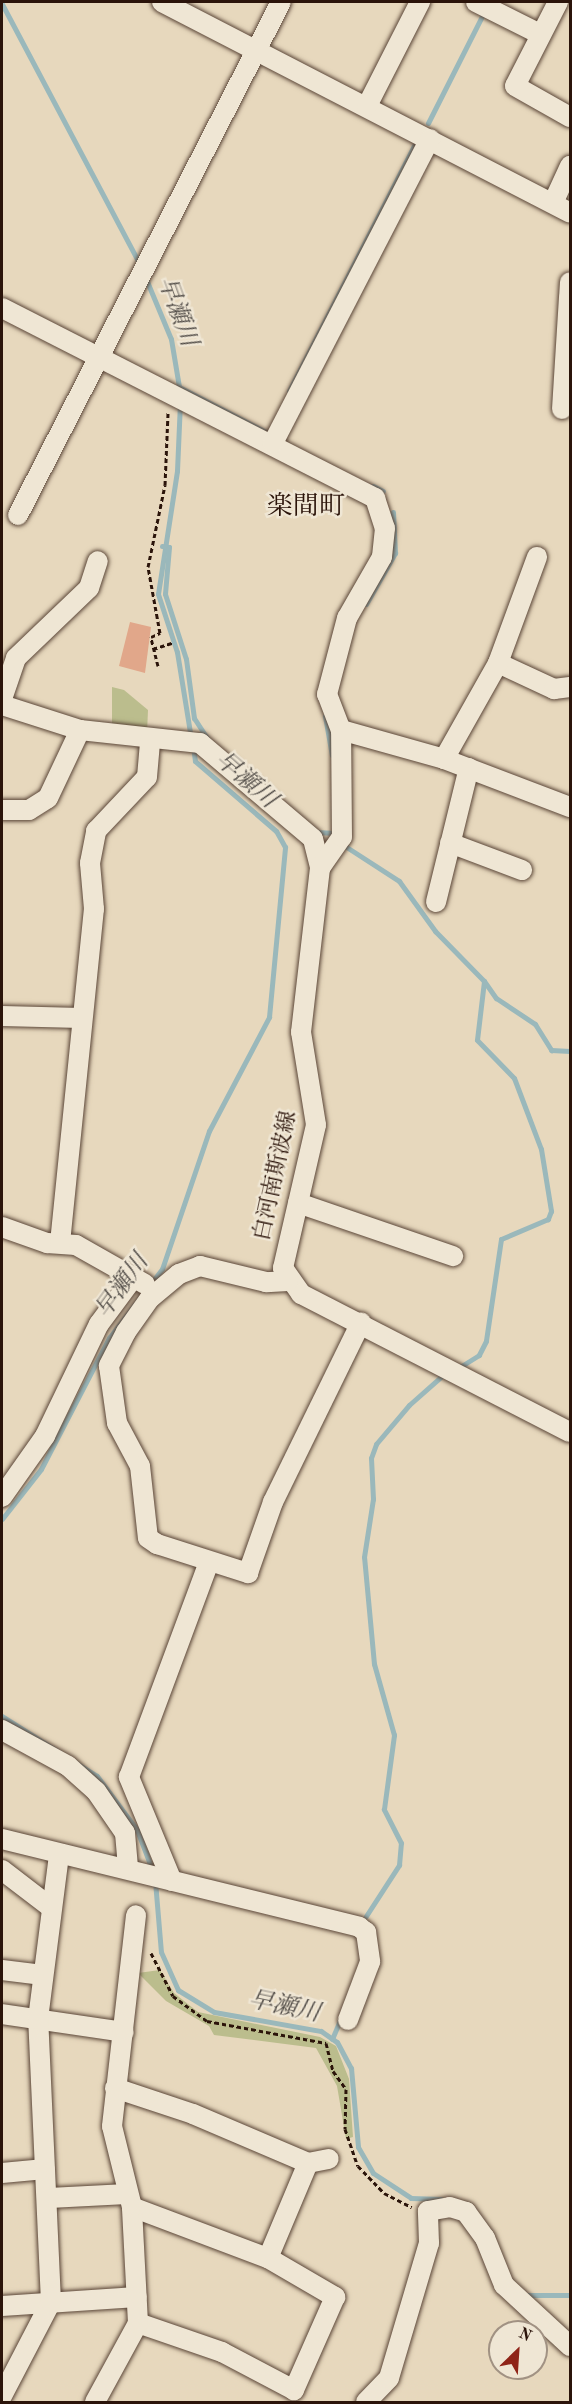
<!DOCTYPE html>
<html>
<head>
<meta charset="utf-8">
<style>
  body { margin:0 }
  #map { position:relative; width:572px; height:2404px; overflow:hidden; background:#e7d8bd; font-family:"Old Standard TT","Noto Serif JP",serif }
  div>[style] { position:absolute }
  .green>* { inset:0; background:#bbbd8d }
  .stream>* { height:5px; margin:-2.5px; padding:0 2.5px; transform-origin:2.5px; border-radius:2.5px; background:#9ab8bb }
  .building>* { inset:0; background:#e1a78a }
  .path>* { height:3px; margin-top:-1.5px; transform-origin:0; background:repeating-linear-gradient(90deg,#2b140a 0 4.5px,transparent 0 7.5px) }
  .roads { filter:drop-shadow(0 0 2px #5a4537) drop-shadow(0 0 2px #5a4537) }
  .minor>* { height:20px; margin:-10px; padding:0 10px; transform-origin:10px; border-radius:10px; background:#efe6d4 }
  span { translate:-50% -50%; white-space:nowrap; text-align:center; line-height:1.15; -webkit-text-stroke:5px #efe6d4; paint-order:stroke }
  .street-label { font-size:22px; color:#2b140a }
  .water-label { font-size:24px; color:#524d48; font-style:italic }
  .quarter-label { font-size:26px; color:#2b140a }
  .frame { position:absolute; inset:0; border:3px solid #2b140a; pointer-events:none }
  .north { position:absolute; left:488px; top:2320px; width:60px; height:60px; box-sizing:border-box; background:#efe6d4; border:2px solid #a19283; border-radius:50%; rotate:25deg; font-size:16px; font-weight:700; line-height:24px; text-align:center; color:#2b140a }
  .north::after { content:''; display:block; margin:auto; width:21px; height:27px; background:#8f2418; clip-path:polygon(50% 0,100% 100%,50% 72%,0 100%) }
</style>
</head>
<body>
<div id="map">
  <div class="green">
    <div style="clip-path:polygon(112px 687px,124px 690px,148px 710px,147px 733px,112px 727px)"></div>
    <div style="clip-path:polygon(160px 1970px,174px 1993px,198px 2012px,320px 2037px,336px 2046px,349px 2079px,353px 2137px,346px 2139px,337px 2086px,316px 2048px,214px 2035px,209px 2026px,166px 2001px,138px 1973px)"></div>
  </div>
  <div class="stream">
    <div style="left:2px;top:4px;width:295px;rotate:62.1deg"></div>
    <div style="left:428px;top:123px;width:122px;rotate:-63.2deg"></div>
    <div style="left:146px;top:279px;width:65px;rotate:67.4deg"></div>
    <div style="left:171px;top:339px;width:55px;rotate:80.5deg"></div>
    <div style="left:179px;top:387px;width:98px;rotate:27.3deg"></div>
    <div style="left:289px;top:391px;width:275px;rotate:-63deg"></div>
    <div style="left:180px;top:402px;width:69px;rotate:92.5deg"></div>
    <div style="left:177px;top:471px;width:124px;rotate:98.8deg"></div>
    <div style="left:158px;top:594px;width:61px;rotate:71.9deg"></div>
    <div style="left:177px;top:652px;width:87px;rotate:80.8deg"></div>
    <div style="left:373px;top:486px;width:11px;rotate:27deg"></div>
    <div style="left:162px;top:546px;width:7px;rotate:8deg"></div>
    <div style="left:169px;top:547px;width:47px;rotate:94.9deg"></div>
    <div style="left:165px;top:594px;width:68px;rotate:72.1deg"></div>
    <div style="left:186px;top:659px;width:60px;rotate:82.3deg"></div>
    <div style="left:194px;top:718px;width:24px;rotate:57deg"></div>
    <div style="left:366px;top:604px;width:59px;rotate:-60.4deg"></div>
    <div style="left:395px;top:553px;width:41px;rotate:-92.8deg"></div>
    <div style="left:325px;top:716px;width:40px;rotate:80deg"></div>
    <div style="left:316px;top:832px;width:19px;rotate:3deg"></div>
    <div style="left:348px;top:848px;width:61px;rotate:32.9deg"></div>
    <div style="left:399px;top:881px;width:62px;rotate:54.2deg"></div>
    <div style="left:435px;top:931px;width:70px;rotate:45.6deg"></div>
    <div style="left:484px;top:981px;width:59px;rotate:96.8deg"></div>
    <div style="left:477px;top:1040px;width:53px;rotate:45.8deg"></div>
    <div style="left:514px;top:1078px;width:76px;rotate:69.2deg"></div>
    <div style="left:541px;top:1149px;width:63px;rotate:80.8deg"></div>
    <div style="left:551px;top:1211px;width:9px;rotate:111deg"></div>
    <div style="left:548px;top:1219px;width:51px;rotate:156.9deg"></div>
    <div style="left:501px;top:1239px;width:103px;rotate:98.4deg"></div>
    <div style="left:486px;top:1341px;width:16px;rotate:117deg"></div>
    <div style="left:479px;top:1355px;width:25px;rotate:148deg"></div>
    <div style="left:484px;top:981px;width:21px;rotate:55deg"></div>
    <div style="left:496px;top:998px;width:47px;rotate:33.7deg"></div>
    <div style="left:535px;top:1024px;width:31px;rotate:58deg"></div>
    <div style="left:551px;top:1050px;width:19px;rotate:3deg"></div>
    <div style="left:2px;top:1519px;width:63px;rotate:-52deg"></div>
    <div style="left:41px;top:1469px;width:148px;rotate:-62.6deg"></div>
    <div style="left:109px;top:1338px;width:87px;rotate:-52.5deg"></div>
    <div style="left:162px;top:1269px;width:146px;rotate:-71.2deg"></div>
    <div style="left:209px;top:1131px;width:129px;rotate:-62.2deg"></div>
    <div style="left:269px;top:1017px;width:171px;rotate:-84.6deg"></div>
    <div style="left:285px;top:847px;width:18px;rotate:-119deg"></div>
    <div style="left:276px;top:831px;width:107px;rotate:-139.2deg"></div>
    <div style="left:195px;top:761px;width:14px;rotate:-98deg"></div>
    <div style="left:2px;top:1716px;width:112px;rotate:32.3deg"></div>
    <div style="left:97px;top:1776px;width:67px;rotate:53.5deg"></div>
    <div style="left:137px;top:1830px;width:45px;rotate:69.1deg"></div>
    <div style="left:155px;top:1881px;width:71px;rotate:85.2deg"></div>
    <div style="left:161px;top:1952px;width:42px;rotate:65.9deg"></div>
    <div style="left:178px;top:1990px;width:42px;rotate:31.4deg"></div>
    <div style="left:214px;top:2012px;width:109px;rotate:10.1deg"></div>
    <div style="left:321px;top:2031px;width:19px;rotate:35deg"></div>
    <div style="left:337px;top:2042px;width:30px;rotate:62deg"></div>
    <div style="left:351px;top:2068px;width:79px;rotate:84.9deg"></div>
    <div style="left:358px;top:2147px;width:30px;rotate:60deg"></div>
    <div style="left:373px;top:2173px;width:45px;rotate:33.3deg"></div>
    <div style="left:411px;top:2198px;width:30px;rotate:2deg"></div>
    <div style="left:366px;top:1916px;width:61px;rotate:-57.1deg"></div>
    <div style="left:399px;top:1865px;width:22px;rotate:-85deg"></div>
    <div style="left:401px;top:1843px;width:38px;rotate:-117deg"></div>
    <div style="left:384px;top:1809px;width:75px;rotate:-82.3deg"></div>
    <div style="left:394px;top:1735px;width:74px;rotate:-105.7deg"></div>
    <div style="left:374px;top:1664px;width:107px;rotate:-95.3deg"></div>
    <div style="left:364px;top:1557px;width:59px;rotate:-81.2deg"></div>
    <div style="left:373px;top:1499px;width:41px;rotate:-92.8deg"></div>
    <div style="left:371px;top:1458px;width:15px;rotate:-70deg"></div>
    <div style="left:376px;top:1444px;width:51px;rotate:-49.8deg"></div>
    <div style="left:409px;top:1405px;width:47px;rotate:-41.5deg"></div>
    <div style="left:332px;top:2039px;width:25px;rotate:-67deg"></div>
    <div style="left:526px;top:2295px;width:44px"></div>
  </div>
  <div class="building">
    <div style="clip-path:polygon(130px 622px,151px 627px,145px 673px,119px 666px)"></div>
  </div>
  <div class="path">
    <div style="left:153px;top:649px;width:22px;rotate:-18deg"></div>
    <div style="left:158px;top:666px;width:30px;rotate:-104deg"></div>
    <div style="left:151px;top:637px;width:10px;rotate:-24deg"></div>
    <div style="left:160px;top:633px;width:67px;rotate:-100.3deg"></div>
    <div style="left:148px;top:567px;width:84px;rotate:-78.3deg"></div>
    <div style="left:165px;top:485px;width:73px;rotate:-87.6deg"></div>
    <div style="left:151px;top:1953px;width:48px;rotate:62.9deg"></div>
    <div style="left:173px;top:1996px;width:42px;rotate:36.3deg"></div>
    <div style="left:207px;top:2021px;width:121px;rotate:10.5deg"></div>
    <div style="left:326px;top:2043px;width:29px;rotate:76deg"></div>
    <div style="left:333px;top:2071px;width:22px;rotate:54deg"></div>
    <div style="left:346px;top:2089px;width:40px;rotate:91.4deg"></div>
    <div style="left:345px;top:2129px;width:39px;rotate:71deg"></div>
    <div style="left:358px;top:2166px;width:37px;rotate:46deg"></div>
    <div style="left:384px;top:2193px;width:31px;rotate:27deg"></div>
  </div>
  <div class="roads">
    <div class="minor">
      <div style="left:162px;top:2px;width:459px;rotate:27.3deg"></div>
      <div style="left:476px;top:2px;width:72px;rotate:26.6deg"></div>
      <div style="left:558px;top:2px;width:94px;rotate:117.1deg"></div>
      <div style="left:515px;top:86px;width:63px;rotate:29.4deg"></div>
      <div style="left:367px;top:106px;width:117px;rotate:-63deg"></div>
      <div style="left:553px;top:203px;width:41px;rotate:-65.3deg"></div>
      <div style="left:2px;top:308px;width:419px;rotate:27deg"></div>
      <div style="left:375px;top:498px;width:32px;rotate:72deg"></div>
      <div style="left:385px;top:528px;width:29px;rotate:96deg"></div>
      <div style="left:382px;top:557px;width:70px;rotate:119.8deg"></div>
      <div style="left:347px;top:618px;width:79px;rotate:104.7deg"></div>
      <div style="left:327px;top:694px;width:39px;rotate:69deg"></div>
      <div style="left:562px;top:409px;width:127px;rotate:-86.4deg"></div>
      <div style="left:273px;top:443px;width:342px;rotate:-62.7deg"></div>
      <div style="left:18px;top:515px;width:576px;rotate:-62.86deg"></div>
      <div style="left:498px;top:663px;width:62px;rotate:24.9deg"></div>
      <div style="left:554px;top:689px;width:16px;rotate:-7deg"></div>
      <div style="left:2px;top:699px;width:43px;rotate:-71.1deg"></div>
      <div style="left:16px;top:658px;width:101px;rotate:-43.8deg"></div>
      <div style="left:89px;top:588px;width:28px;rotate:-72deg"></div>
      <div style="left:2px;top:705px;width:82px;rotate:17.8deg"></div>
      <div style="left:80px;top:730px;width:121px;rotate:6.2deg"></div>
      <div style="left:200px;top:743px;width:148px;rotate:40.3deg"></div>
      <div style="left:313px;top:839px;width:30px;rotate:76deg"></div>
      <div style="left:320px;top:868px;width:165px;rotate:96.6deg"></div>
      <div style="left:301px;top:1032px;width:94px;rotate:80.8deg"></div>
      <div style="left:316px;top:1125px;width:147px;rotate:103deg"></div>
      <div style="left:283px;top:1268px;width:32px;rotate:55deg"></div>
      <div style="left:301px;top:1294px;width:302px;rotate:27.2deg"></div>
      <div style="left:444px;top:759px;width:110px;rotate:-60.6deg"></div>
      <div style="left:498px;top:663px;width:113px;rotate:-69.8deg"></div>
      <div style="left:2px;top:810px;width:27px"></div>
      <div style="left:29px;top:810px;width:22px;rotate:-32deg"></div>
      <div style="left:48px;top:798px;width:75px;rotate:-64.8deg"></div>
      <div style="left:450px;top:843px;width:77px;rotate:20.6deg"></div>
      <div style="left:320px;top:868px;width:38px;rotate:-55deg"></div>
      <div style="left:342px;top:837px;width:107px;rotate:-90.5deg"></div>
      <div style="left:341px;top:730px;width:107px;rotate:15.7deg"></div>
      <div style="left:444px;top:759px;width:135px;rotate:20.9deg"></div>
      <div style="left:436px;top:902px;width:138px;rotate:-76.2deg"></div>
      <div style="left:2px;top:1016px;width:79px;rotate:1.5deg"></div>
      <div style="left:298px;top:1203px;width:164px;rotate:18.9deg"></div>
      <div style="left:2px;top:1227px;width:48px;rotate:19.6deg"></div>
      <div style="left:47px;top:1243px;width:29px;rotate:4deg"></div>
      <div style="left:76px;top:1245px;width:79px;rotate:29.5deg"></div>
      <div style="left:60px;top:1243px;width:336px;rotate:-84.2deg"></div>
      <div style="left:94px;top:909px;width:46px;rotate:-95deg"></div>
      <div style="left:90px;top:863px;width:33px;rotate:-79deg"></div>
      <div style="left:96px;top:831px;width:74px;rotate:-46.6deg"></div>
      <div style="left:147px;top:777px;width:37px;rotate:-85deg"></div>
      <div style="left:288px;top:1281px;width:22px;rotate:177deg"></div>
      <div style="left:266px;top:1282px;width:68px;rotate:-166.4deg"></div>
      <div style="left:200px;top:1266px;width:22px;rotate:159deg"></div>
      <div style="left:179px;top:1274px;width:38px;rotate:140deg"></div>
      <div style="left:150px;top:1298px;width:42px;rotate:125.2deg"></div>
      <div style="left:126px;top:1332px;width:38px;rotate:117deg"></div>
      <div style="left:109px;top:1366px;width:58px;rotate:82deg"></div>
      <div style="left:117px;top:1423px;width:49px;rotate:61.9deg"></div>
      <div style="left:140px;top:1466px;width:72px;rotate:83.7deg"></div>
      <div style="left:148px;top:1538px;width:11px;rotate:34deg"></div>
      <div style="left:157px;top:1544px;width:96px;rotate:17.7deg"></div>
      <div style="left:248px;top:1573px;width:75px;rotate:-70.6deg"></div>
      <div style="left:273px;top:1502px;width:200px;rotate:-63.9deg"></div>
      <div style="left:2px;top:1497px;width:75px;rotate:-54.8deg"></div>
      <div style="left:45px;top:1436px;width:124px;rotate:-64.3deg"></div>
      <div style="left:99px;top:1324px;width:57px;rotate:-53.5deg"></div>
      <div style="left:2px;top:1730px;width:75px;rotate:28.6deg"></div>
      <div style="left:68px;top:1766px;width:38px;rotate:42deg"></div>
      <div style="left:96px;top:1791px;width:51px;rotate:55.4deg"></div>
      <div style="left:125px;top:1833px;width:33px;rotate:85deg"></div>
      <div style="left:2px;top:1839px;width:368px;rotate:13.8deg"></div>
      <div style="left:359px;top:1927px;width:9px;rotate:36deg"></div>
      <div style="left:366px;top:1932px;width:30px;rotate:82deg"></div>
      <div style="left:370px;top:1962px;width:62px;rotate:110.8deg"></div>
      <div style="left:2px;top:1870px;width:59px;rotate:37.5deg"></div>
      <div style="left:172px;top:1881px;width:113px;rotate:-112.5deg"></div>
      <div style="left:129px;top:1777px;width:226px;rotate:-69.6deg"></div>
      <div style="left:2px;top:1970px;width:41px;rotate:7deg"></div>
      <div style="left:2px;top:2014px;width:123px;rotate:8.4deg"></div>
      <div style="left:115px;top:2088px;width:82px;rotate:18.4deg"></div>
      <div style="left:193px;top:2114px;width:125px;rotate:23.1deg"></div>
      <div style="left:308px;top:2163px;width:103px;rotate:112.8deg"></div>
      <div style="left:308px;top:2163px;width:21px;rotate:-11deg"></div>
      <div style="left:2px;top:2173px;width:43px;rotate:-5.3deg"></div>
      <div style="left:49px;top:2198px;width:78px;rotate:-2.9deg"></div>
      <div style="left:132px;top:2207px;width:145px;rotate:20.6deg"></div>
      <div style="left:268px;top:2258px;width:78px;rotate:30.2deg"></div>
      <div style="left:335px;top:2297px;width:102px;rotate:113.8deg"></div>
      <div style="left:294px;top:2390px;width:81px;rotate:-152.2deg"></div>
      <div style="left:222px;top:2352px;width:89px;rotate:-161deg"></div>
      <div style="left:2px;top:2306px;width:135px;rotate:-3.8deg"></div>
      <div style="left:2px;top:2396px;width:106px;rotate:-62.5deg"></div>
      <div style="left:51px;top:2302px;width:283px;rotate:-92.6deg"></div>
      <div style="left:38px;top:2019px;width:166px;rotate:-82.7deg"></div>
      <div style="left:95px;top:2402px;width:90px;rotate:-61.4deg"></div>
      <div style="left:138px;top:2323px;width:116px;rotate:-93deg"></div>
      <div style="left:132px;top:2207px;width:83px;rotate:-103.9deg"></div>
      <div style="left:112px;top:2126px;width:212px;rotate:-83.5deg"></div>
      <div style="left:366px;top:2402px;width:33px;rotate:-46deg"></div>
      <div style="left:389px;top:2378px;width:141px;rotate:-73.5deg"></div>
      <div style="left:429px;top:2243px;width:32px;rotate:-92deg"></div>
      <div style="left:428px;top:2211px;width:22px;rotate:-10deg"></div>
      <div style="left:450px;top:2207px;width:17px;rotate:17deg"></div>
      <div style="left:466px;top:2212px;width:32px;rotate:54deg"></div>
      <div style="left:485px;top:2238px;width:51px;rotate:68deg"></div>
      <div style="left:504px;top:2285px;width:90px;rotate:42.7deg"></div>
    </div>
  </div>
  <div class="street-label">
    <span style="left:276px;top:1176px;rotate:-78deg">白河南斯波線</span>
  </div>
  <div class="water-label">
    <span style="left:176px;top:312px;rotate:70deg">早瀬川</span>
    <span style="left:245px;top:781px;rotate:41deg">早瀬川</span>
    <span style="left:123px;top:1287px;rotate:-54deg">早瀬川</span>
    <span style="left:284px;top:2008px;rotate:12deg">早瀬川</span>
  </div>
  <div class="quarter-label">
    <span style="left:306px;top:508px">楽間町</span>
  </div>
  <div class="frame"></div>
  <div class="north">N</div>
</div>
</body>
</html>
